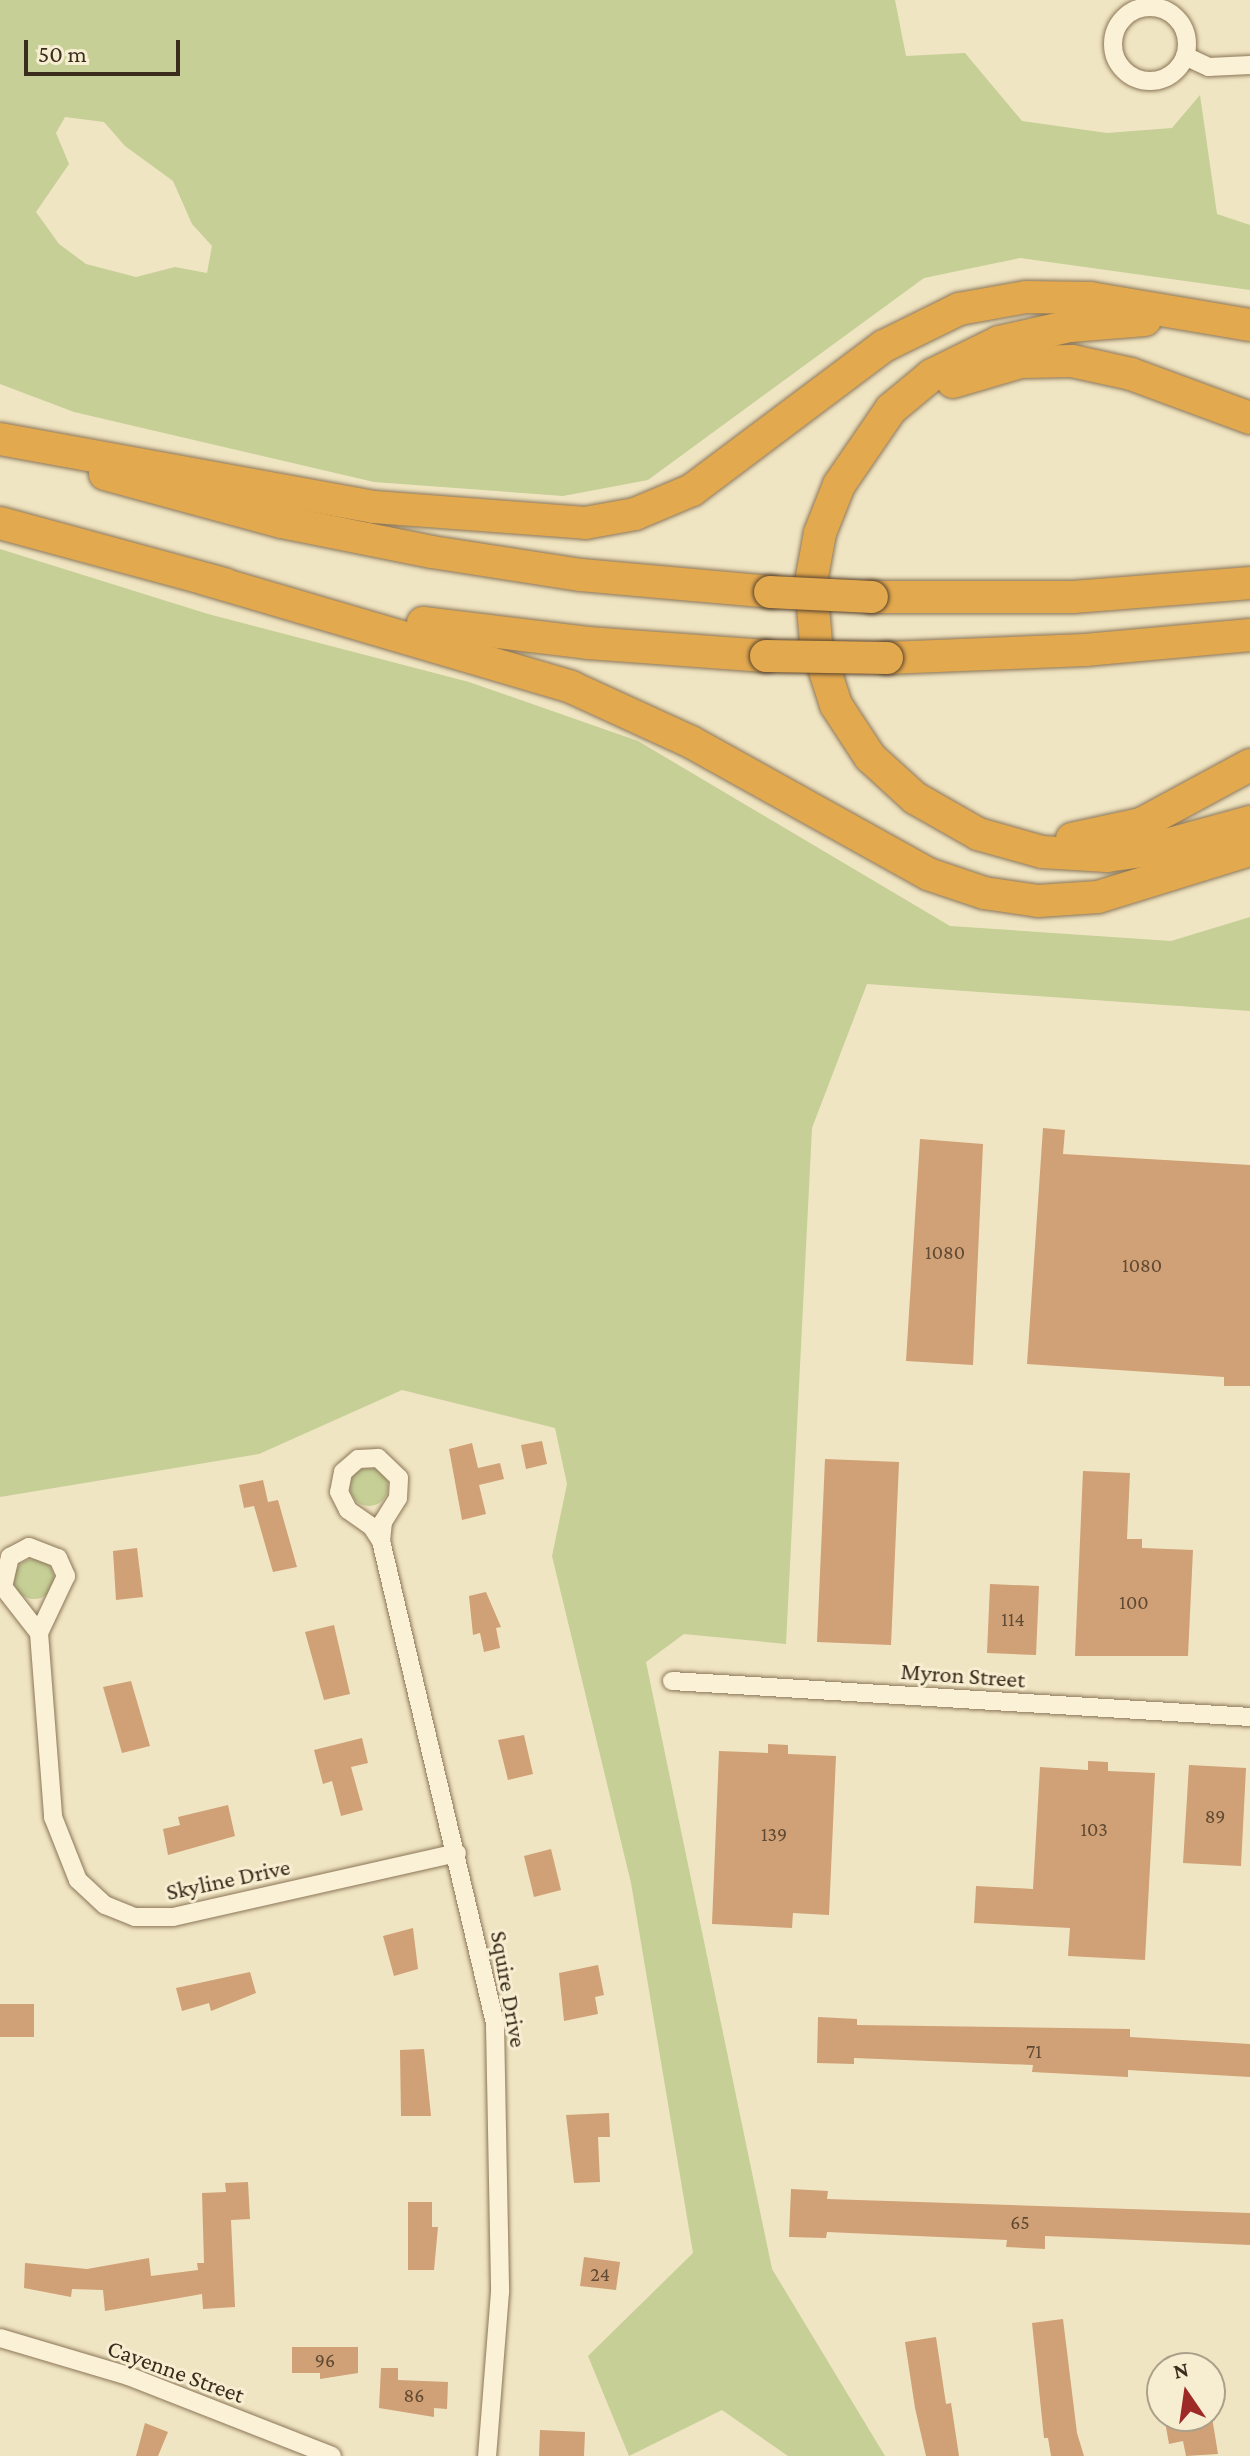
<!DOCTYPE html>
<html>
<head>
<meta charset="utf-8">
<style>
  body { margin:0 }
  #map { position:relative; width:1250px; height:2456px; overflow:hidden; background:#f0e5c2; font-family:"Crimson Pro",serif }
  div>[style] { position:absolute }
  .green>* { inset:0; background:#c5cf96 }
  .round { border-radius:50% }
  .building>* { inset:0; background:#d0a076 }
  .roads { filter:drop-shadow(0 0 2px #8b7658) drop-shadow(0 0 2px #8b7658) }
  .minor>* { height:18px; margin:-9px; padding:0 9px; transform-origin:9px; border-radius:9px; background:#faf1d6 }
  .minor>.ring { margin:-9px; padding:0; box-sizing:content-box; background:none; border:18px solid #faf1d6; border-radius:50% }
  .motorway>* { height:32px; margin:-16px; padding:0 16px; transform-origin:16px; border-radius:16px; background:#e3a94f }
  .bridges { filter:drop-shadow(0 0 2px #58432d) drop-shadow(0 0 2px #58432d) }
  .motorway-bridge>* { height:32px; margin:-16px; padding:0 16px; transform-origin:16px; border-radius:16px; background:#e3a94f }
  span { translate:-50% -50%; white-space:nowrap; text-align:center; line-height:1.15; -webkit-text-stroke:6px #f7eed2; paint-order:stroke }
  .number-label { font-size:20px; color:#604a33 }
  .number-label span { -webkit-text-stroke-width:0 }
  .street-label { font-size:24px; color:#3a2d1d }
  .north { position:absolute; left:1146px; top:2352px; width:80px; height:80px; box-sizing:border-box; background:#f7eed2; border:2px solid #aba18a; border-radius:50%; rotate:347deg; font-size:22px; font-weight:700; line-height:32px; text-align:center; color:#3a2d1d }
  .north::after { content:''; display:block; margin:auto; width:28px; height:36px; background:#9d2a26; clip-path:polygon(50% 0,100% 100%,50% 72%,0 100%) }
  .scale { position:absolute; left:24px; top:40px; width:156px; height:36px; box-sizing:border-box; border:4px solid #3a2d1d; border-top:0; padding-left:10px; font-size:24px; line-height:28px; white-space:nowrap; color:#3a2d1d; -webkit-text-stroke:6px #f7eed2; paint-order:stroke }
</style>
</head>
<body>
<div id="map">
  <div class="green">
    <div style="clip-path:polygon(evenodd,0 0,895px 0,906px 56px,965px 53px,1022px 121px,1107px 133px,1172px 128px,1200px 95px,1217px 214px,1250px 225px,1250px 290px,1020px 258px,924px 278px,648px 480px,563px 496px,374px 482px,74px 412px,0 384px,0 0,65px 117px,104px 122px,125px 146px,173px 181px,192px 224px,212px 246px,207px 273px,175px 267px,136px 277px,86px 264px,59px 244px,36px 212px,69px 164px,56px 133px,65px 117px)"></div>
    <div style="clip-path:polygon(0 549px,208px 614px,469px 682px,638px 741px,950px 926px,1171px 941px,1250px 917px,1250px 1011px,867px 984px,812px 1128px,786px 1644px,684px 1634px,646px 1662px,772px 2269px,885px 2456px,788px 2456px,722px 2410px,629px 2456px,588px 2356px,693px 2253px,631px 1883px,552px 1556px,567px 1484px,555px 1428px,402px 1390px,259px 1454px,0 1497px)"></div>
    <div class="round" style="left:350px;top:1468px;width:38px;height:38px"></div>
    <div class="round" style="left:14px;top:1559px;width:40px;height:40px"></div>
  </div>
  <div class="building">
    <div style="clip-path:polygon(1043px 1128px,1065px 1130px,1063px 1154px,1250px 1165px,1250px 1386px,1224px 1386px,1224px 1377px,1027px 1364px)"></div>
    <div style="clip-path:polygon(920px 1139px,983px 1144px,973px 1365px,906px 1361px)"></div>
    <div style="clip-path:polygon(542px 1441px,547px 1464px,526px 1469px,521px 1445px)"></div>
    <div style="clip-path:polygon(472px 1443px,478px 1468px,500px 1463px,504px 1479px,479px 1485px,486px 1514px,462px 1520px,449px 1449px)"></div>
    <div style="clip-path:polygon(825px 1459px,899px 1462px,891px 1645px,817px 1642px)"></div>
    <div style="clip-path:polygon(1083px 1471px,1130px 1473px,1127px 1539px,1142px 1539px,1142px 1548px,1193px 1550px,1188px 1656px,1075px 1656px)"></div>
    <div style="clip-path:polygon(263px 1480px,268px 1502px,278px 1500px,297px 1567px,273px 1572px,254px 1506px,244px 1508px,239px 1485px)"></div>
    <div style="clip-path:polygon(137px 1548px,143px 1597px,116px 1600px,113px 1551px)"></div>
    <div style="clip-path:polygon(990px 1584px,1039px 1586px,1036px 1655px,987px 1653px)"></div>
    <div style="clip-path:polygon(486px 1592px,501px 1627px,496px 1628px,500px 1648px,484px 1652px,480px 1633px,473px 1635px,469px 1596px)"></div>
    <div style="clip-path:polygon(334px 1625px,350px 1694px,324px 1700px,305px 1632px)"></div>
    <div style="clip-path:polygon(131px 1681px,150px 1746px,122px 1753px,103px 1687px)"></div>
    <div style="clip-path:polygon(524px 1735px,533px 1774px,508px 1780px,498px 1740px)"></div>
    <div style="clip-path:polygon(362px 1738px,368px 1763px,351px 1767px,363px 1810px,341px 1816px,332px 1781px,323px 1784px,314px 1750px)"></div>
    <div style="clip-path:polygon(768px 1744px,788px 1745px,788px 1754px,836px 1756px,829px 1915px,793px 1913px,792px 1928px,712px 1924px,719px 1751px,768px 1753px)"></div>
    <div style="clip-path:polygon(1088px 1761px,1108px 1762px,1108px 1771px,1155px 1773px,1145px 1960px,1068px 1956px,1070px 1928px,974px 1923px,976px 1886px,1033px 1889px,1040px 1767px,1088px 1770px)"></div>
    <div style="clip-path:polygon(1189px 1765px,1246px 1768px,1241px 1866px,1183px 1863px)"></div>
    <div style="clip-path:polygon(228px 1805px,235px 1836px,168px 1855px,163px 1829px,180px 1825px,178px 1817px)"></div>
    <div style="clip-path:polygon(551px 1849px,561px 1890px,534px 1897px,524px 1856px)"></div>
    <div style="clip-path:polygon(413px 1928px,418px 1969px,394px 1976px,383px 1936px)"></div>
    <div style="clip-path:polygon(598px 1965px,604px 1995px,595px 1997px,598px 2014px,564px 2021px,559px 1973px)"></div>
    <div style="clip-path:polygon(250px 1972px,256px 1993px,211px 2011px,209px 2003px,182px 2011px,176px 1988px)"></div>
    <div style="clip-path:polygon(0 2004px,34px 2004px,34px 2037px,0 2037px)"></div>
    <div style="clip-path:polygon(818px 2017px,857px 2019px,857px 2025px,1130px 2029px,1130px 2037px,1250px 2044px,1250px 2077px,1128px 2070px,1128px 2077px,1032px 2072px,1033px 2065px,854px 2058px,854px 2064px,817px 2063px)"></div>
    <div style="clip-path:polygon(424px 2049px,431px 2116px,401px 2116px,400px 2050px)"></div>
    <div style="clip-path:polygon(609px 2113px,610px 2137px,598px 2137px,600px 2182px,574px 2183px,566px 2115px)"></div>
    <div style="clip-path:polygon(248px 2182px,250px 2219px,231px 2220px,235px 2307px,203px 2309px,202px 2294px,105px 2311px,103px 2290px,72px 2289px,71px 2297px,24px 2288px,25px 2263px,87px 2269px,149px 2258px,151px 2276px,198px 2270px,197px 2263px,204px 2263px,202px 2193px,226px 2192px,225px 2183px)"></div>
    <div style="clip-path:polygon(791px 2189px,828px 2191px,827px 2199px,1250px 2213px,1250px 2245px,1045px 2236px,1045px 2249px,1006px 2247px,1007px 2240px,827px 2232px,826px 2238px,789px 2237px)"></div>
    <div style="clip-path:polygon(408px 2202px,432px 2202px,432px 2227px,438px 2227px,434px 2270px,408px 2270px)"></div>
    <div style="clip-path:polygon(584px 2257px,620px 2262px,616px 2290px,580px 2286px)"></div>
    <div style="clip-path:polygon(1063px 2319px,1077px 2433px,1084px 2456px,1051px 2456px,1048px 2438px,1044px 2438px,1032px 2323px)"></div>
    <div style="clip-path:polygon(936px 2337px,946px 2404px,951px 2403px,959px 2456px,926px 2456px,915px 2408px,905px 2342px)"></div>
    <div style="clip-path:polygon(292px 2347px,358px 2347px,358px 2373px,320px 2379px,320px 2373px,292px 2373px)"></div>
    <div style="clip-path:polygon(381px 2368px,398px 2368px,398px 2380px,448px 2382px,447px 2409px,434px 2408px,434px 2417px,379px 2408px)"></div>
    <div style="clip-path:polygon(1164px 2416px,1182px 2416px,1183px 2421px,1212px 2417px,1218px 2454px,1186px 2456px,1183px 2441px,1169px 2444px)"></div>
    <div style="clip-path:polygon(145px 2423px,168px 2432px,158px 2456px,136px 2456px)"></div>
    <div style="clip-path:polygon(540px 2430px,585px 2432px,584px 2456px,539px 2456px)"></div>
  </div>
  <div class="roads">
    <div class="minor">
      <div class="ring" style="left:1113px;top:7px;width:56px;height:56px"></div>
      <div style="left:1185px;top:56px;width:26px;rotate:25deg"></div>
      <div style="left:1209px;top:67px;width:41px;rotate:-2.8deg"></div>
      <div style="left:381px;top:1541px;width:19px;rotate:-84deg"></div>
      <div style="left:383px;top:1522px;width:28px;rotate:-58deg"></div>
      <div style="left:398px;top:1498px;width:20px;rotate:-87deg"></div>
      <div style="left:399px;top:1478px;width:29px;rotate:-136deg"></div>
      <div style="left:378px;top:1458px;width:20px;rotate:177deg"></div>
      <div style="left:358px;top:1459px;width:20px;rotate:139deg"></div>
      <div style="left:343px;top:1472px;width:20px;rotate:101deg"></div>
      <div style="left:339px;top:1492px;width:20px;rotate:63deg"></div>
      <div style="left:348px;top:1510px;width:29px;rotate:35deg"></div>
      <div style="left:372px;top:1527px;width:17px;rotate:57deg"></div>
      <div style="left:381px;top:1541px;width:497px;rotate:76.7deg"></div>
      <div style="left:495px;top:2025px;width:267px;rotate:88.9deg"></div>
      <div style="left:500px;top:2292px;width:165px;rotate:94.5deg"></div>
      <div style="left:29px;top:1547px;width:31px;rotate:21deg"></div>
      <div style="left:58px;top:1558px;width:20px;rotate:66deg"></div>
      <div style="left:66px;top:1576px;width:63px;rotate:115.3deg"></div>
      <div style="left:39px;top:1633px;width:58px;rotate:-128deg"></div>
      <div style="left:3px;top:1587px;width:31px;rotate:-77deg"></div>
      <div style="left:10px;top:1557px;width:21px;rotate:-28deg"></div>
      <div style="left:39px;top:1633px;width:185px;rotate:85.6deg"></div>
      <div style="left:53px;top:1817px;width:68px;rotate:68.4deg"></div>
      <div style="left:78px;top:1880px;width:37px;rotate:43deg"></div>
      <div style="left:105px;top:1905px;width:32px;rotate:22deg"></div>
      <div style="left:135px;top:1917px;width:38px"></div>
      <div style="left:173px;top:1917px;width:291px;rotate:-12.7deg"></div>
      <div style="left:672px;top:1681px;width:579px;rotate:3.56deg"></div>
      <div style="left:0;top:2338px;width:134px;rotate:16.5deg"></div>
      <div style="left:128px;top:2376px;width:219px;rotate:21.4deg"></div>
    </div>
    <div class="motorway">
      <div style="left:1145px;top:320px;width:75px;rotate:175.4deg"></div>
      <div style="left:1070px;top:326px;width:73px;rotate:167.3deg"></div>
      <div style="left:999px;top:342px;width:75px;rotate:153.8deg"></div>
      <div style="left:932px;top:375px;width:53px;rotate:140.3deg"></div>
      <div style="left:891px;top:409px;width:92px;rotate:124.4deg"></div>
      <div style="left:839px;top:485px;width:52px;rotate:111.6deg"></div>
      <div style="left:820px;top:533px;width:50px;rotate:100.4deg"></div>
      <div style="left:811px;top:582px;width:61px;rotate:85.3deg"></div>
      <div style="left:816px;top:643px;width:65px;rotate:72.1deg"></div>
      <div style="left:836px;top:705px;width:62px;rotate:56.8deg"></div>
      <div style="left:870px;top:757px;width:61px;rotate:42.3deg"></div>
      <div style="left:915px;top:798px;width:73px;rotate:29.7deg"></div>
      <div style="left:978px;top:834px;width:66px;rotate:15.7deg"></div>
      <div style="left:1042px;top:852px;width:65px;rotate:3.5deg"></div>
      <div style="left:1107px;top:856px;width:41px;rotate:-8.3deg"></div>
      <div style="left:1148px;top:850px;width:106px;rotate:-15.4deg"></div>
      <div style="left:953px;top:382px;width:71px;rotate:-16.4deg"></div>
      <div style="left:1021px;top:362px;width:51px;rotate:-1.1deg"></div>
      <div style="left:1072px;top:361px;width:60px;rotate:12.4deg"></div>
      <div style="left:1131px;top:374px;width:127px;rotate:20.3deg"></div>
      <div style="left:0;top:439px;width:380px;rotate:10.3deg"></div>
      <div style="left:374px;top:507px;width:212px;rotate:4.3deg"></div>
      <div style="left:585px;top:523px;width:51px;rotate:-10.2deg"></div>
      <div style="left:635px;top:514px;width:62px;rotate:-22.8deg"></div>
      <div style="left:692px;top:490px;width:240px;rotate:-36.9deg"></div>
      <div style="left:884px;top:346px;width:84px;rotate:-26.3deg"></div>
      <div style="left:959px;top:309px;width:68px;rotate:-10.2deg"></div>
      <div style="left:1026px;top:297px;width:64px;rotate:0.9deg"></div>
      <div style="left:1090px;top:298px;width:162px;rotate:9.6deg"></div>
      <div style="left:105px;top:474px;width:183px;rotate:15.2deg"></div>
      <div style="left:282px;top:522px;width:153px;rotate:11.3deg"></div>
      <div style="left:432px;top:552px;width:151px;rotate:8.8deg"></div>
      <div style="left:581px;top:575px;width:190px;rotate:5.1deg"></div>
      <div style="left:0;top:523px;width:233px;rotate:15.2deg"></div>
      <div style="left:205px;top:579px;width:382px;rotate:16.4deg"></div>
      <div style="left:571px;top:687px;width:132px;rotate:24.6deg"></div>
      <div style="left:691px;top:742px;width:271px;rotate:29.1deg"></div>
      <div style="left:928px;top:874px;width:59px;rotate:18.7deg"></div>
      <div style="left:984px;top:893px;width:55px;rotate:8.4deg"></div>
      <div style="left:1038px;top:901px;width:60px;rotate:-3.8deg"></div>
      <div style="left:1098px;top:897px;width:159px;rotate:-17.2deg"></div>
      <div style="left:872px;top:597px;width:201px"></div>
      <div style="left:1073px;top:597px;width:178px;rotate:-4.5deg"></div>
      <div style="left:423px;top:623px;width:166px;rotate:6.9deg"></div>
      <div style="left:588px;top:643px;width:178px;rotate:4.2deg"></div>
      <div style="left:887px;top:658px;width:198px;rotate:-2.3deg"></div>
      <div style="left:1085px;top:650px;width:166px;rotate:-5.2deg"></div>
      <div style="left:1072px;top:839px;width:71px;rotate:-12.3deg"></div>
      <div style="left:1141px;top:824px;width:124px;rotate:-28.4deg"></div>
    </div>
  </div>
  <div class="bridges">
    <div class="motorway-bridge">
      <div style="left:770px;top:592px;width:102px;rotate:2.8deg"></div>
      <div style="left:766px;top:656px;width:121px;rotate:0.9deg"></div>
    </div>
  </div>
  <div class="number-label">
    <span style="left:945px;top:1252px">1080</span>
    <span style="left:1142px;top:1265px">1080</span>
    <span style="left:1134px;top:1602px">100</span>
    <span style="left:1013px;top:1619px">114</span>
    <span style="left:1215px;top:1816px">89</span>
    <span style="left:1094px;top:1829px">103</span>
    <span style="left:774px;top:1834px">139</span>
    <span style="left:1034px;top:2051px">71</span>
    <span style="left:1020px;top:2222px">65</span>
    <span style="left:600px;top:2274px">24</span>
    <span style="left:325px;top:2360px">96</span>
    <span style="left:414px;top:2395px">86</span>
  </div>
  <div class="street-label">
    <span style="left:963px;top:1675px;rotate:4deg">Myron Street</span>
    <span style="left:228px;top:1879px;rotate:-12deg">Skyline Drive</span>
    <span style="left:509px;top:1989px;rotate:80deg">Squire Drive</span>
    <span style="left:176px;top:2371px;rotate:20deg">Cayenne Street</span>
  </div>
  <div class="north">N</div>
  <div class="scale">50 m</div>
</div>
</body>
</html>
